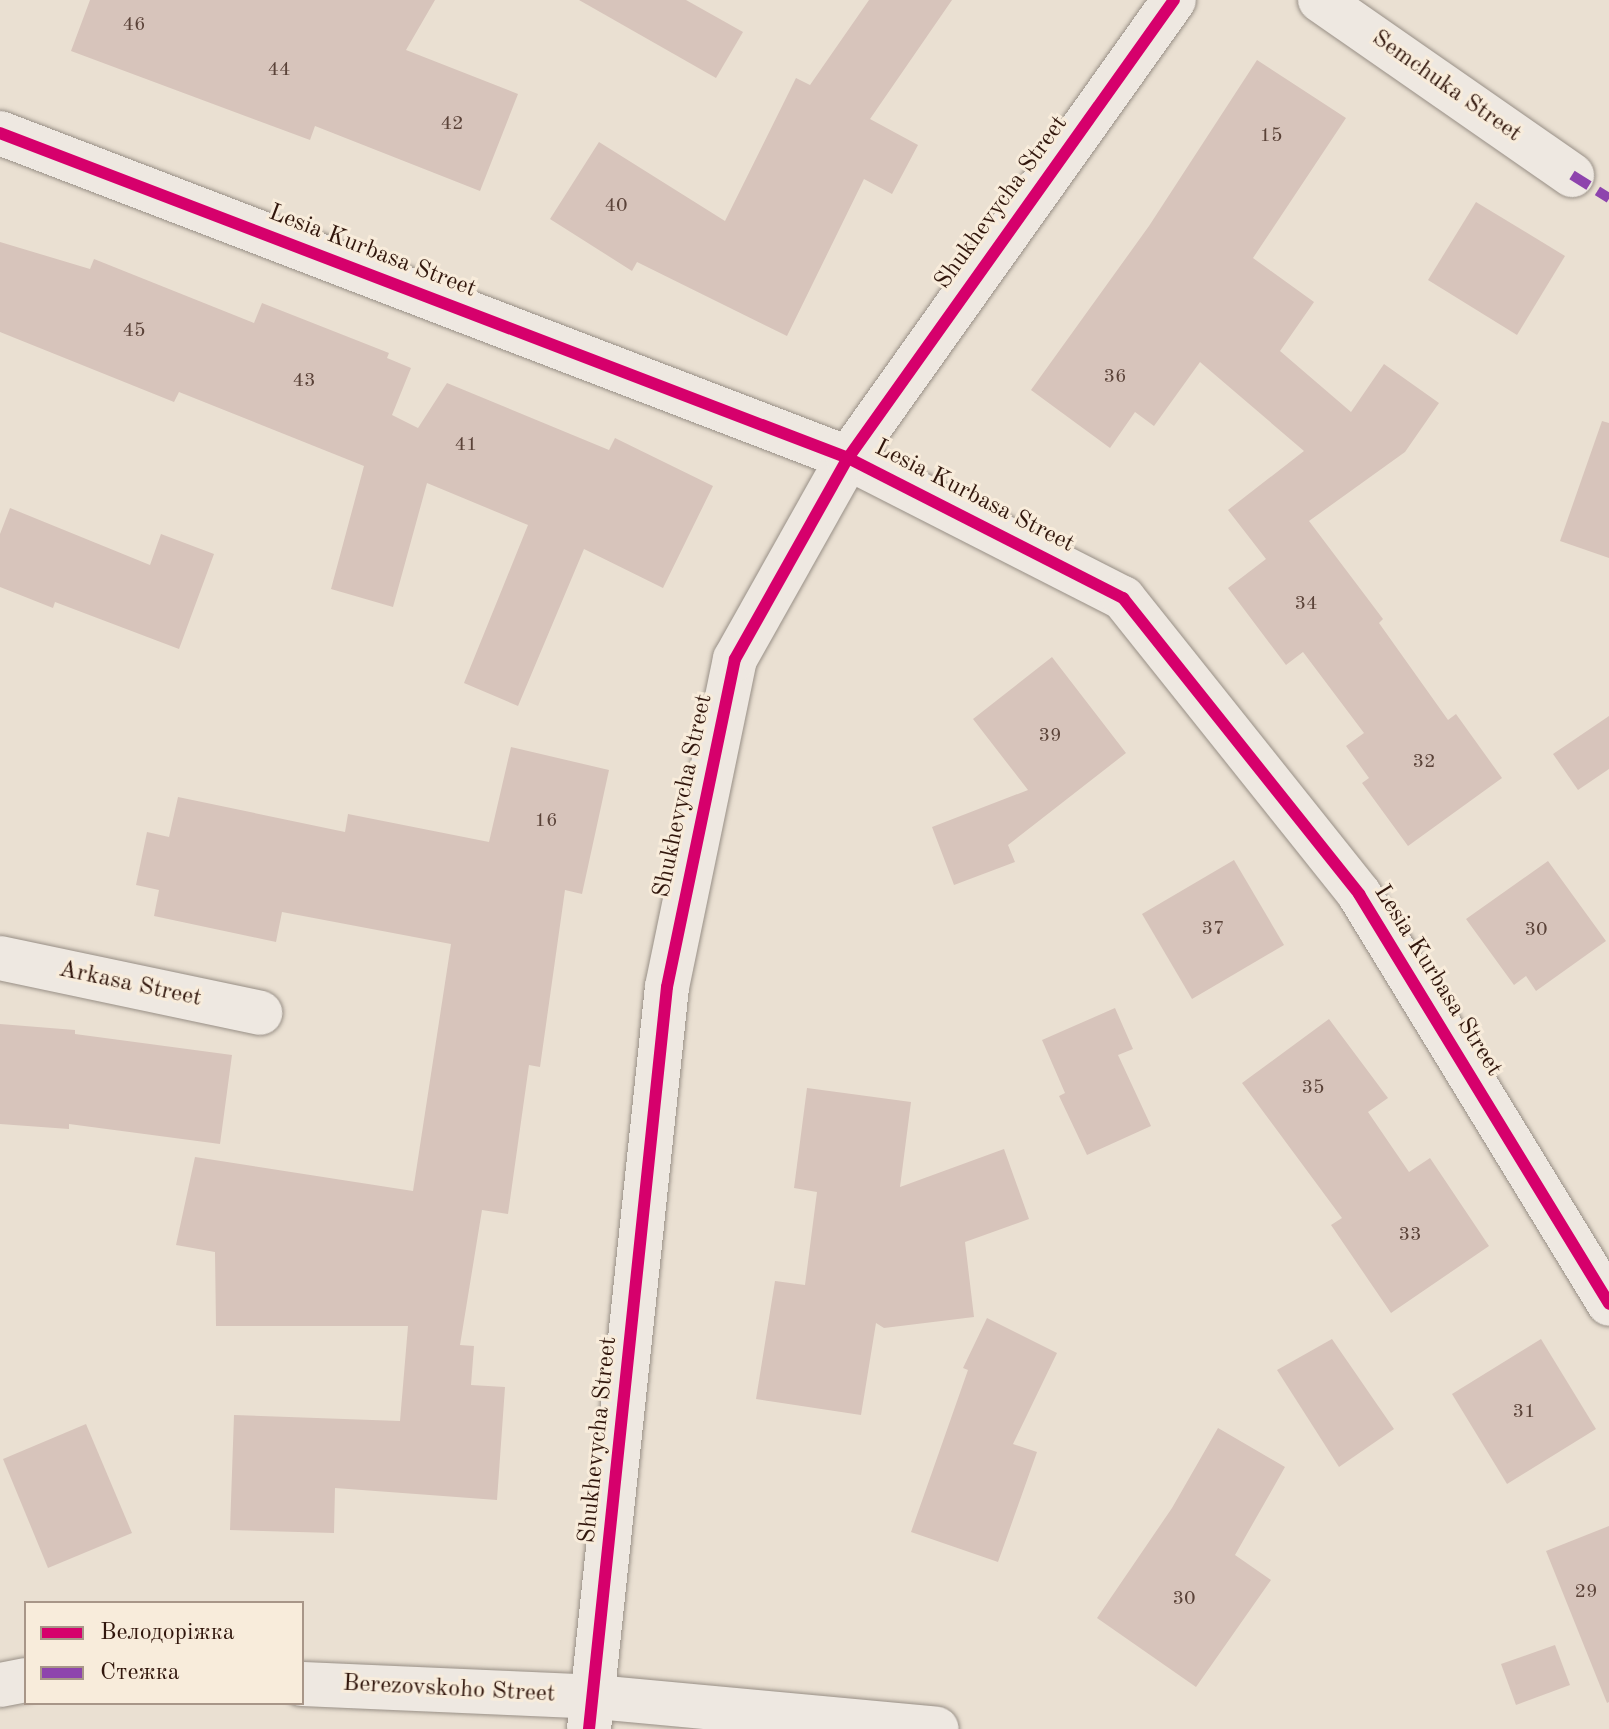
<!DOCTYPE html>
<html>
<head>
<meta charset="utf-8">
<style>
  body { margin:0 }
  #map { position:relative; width:1609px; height:1729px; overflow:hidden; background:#eae0d2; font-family:"Old Standard TT",serif }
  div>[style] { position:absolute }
  .building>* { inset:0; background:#d7c4bb }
  .roads { filter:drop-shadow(0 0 2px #988f86) drop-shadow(0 0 2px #988f86) }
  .minor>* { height:44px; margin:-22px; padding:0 22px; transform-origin:22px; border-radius:22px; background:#eee8e1 }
  .quiet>* { height:10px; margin-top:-5px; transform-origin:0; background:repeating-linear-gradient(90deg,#8e44ad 0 20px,transparent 0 30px) }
  .cycleway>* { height:12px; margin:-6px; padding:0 6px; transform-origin:6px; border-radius:6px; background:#d6006c }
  span { translate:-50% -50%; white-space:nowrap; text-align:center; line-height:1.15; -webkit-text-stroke:6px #f8ecdb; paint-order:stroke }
  .number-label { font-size:20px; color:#5a4238 }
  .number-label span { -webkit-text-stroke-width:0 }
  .street-label { font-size:24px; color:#31160c }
  .legend { position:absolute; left:24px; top:1601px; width:280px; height:104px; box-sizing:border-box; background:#f8ecdb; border:2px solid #a89688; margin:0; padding:10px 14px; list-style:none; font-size:24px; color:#31160c }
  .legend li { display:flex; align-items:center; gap:16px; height:40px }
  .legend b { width:40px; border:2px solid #a89688 }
</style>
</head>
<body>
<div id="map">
  <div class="building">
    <div style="clip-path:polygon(90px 0,435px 0,406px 50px,518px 94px,480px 191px,315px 126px,310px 140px,71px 51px)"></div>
    <div style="clip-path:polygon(579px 0,686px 0,743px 32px,716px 78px)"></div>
    <div style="clip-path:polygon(869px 0,952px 0,870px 119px,918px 145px,892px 194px,864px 179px,787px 336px,637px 262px,632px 271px,550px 219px,599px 142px,725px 221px,796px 78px,810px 85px)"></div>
    <div style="clip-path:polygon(1257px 60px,1346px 118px,1253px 258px,1314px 302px,1280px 351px,1351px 412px,1384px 364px,1439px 403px,1405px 452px,1309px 521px,1383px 619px,1379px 623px,1448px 720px,1456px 714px,1502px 778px,1408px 846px,1362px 783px,1369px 778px,1346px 746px,1364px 733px,1303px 652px,1286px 665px,1228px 588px,1266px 559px,1228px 510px,1304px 451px,1200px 362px,1154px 426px,1135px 412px,1110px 448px,1031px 390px,1149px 226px)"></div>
    <div style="clip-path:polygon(1476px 202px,1565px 256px,1517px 335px,1428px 280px)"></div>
    <div style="clip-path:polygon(0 242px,90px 269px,94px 259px,254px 323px,262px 303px,389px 353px,387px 358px,411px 368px,392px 415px,418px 428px,447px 383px,609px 450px,615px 438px,713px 486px,663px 588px,584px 549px,518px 706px,464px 683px,528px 525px,427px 483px,393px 607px,331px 589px,364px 466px,179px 392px,174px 402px,0 332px)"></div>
    <div style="clip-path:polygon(1602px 421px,1609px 423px,1609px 558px,1560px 541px)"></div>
    <div style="clip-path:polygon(10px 508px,150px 565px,161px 534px,214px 554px,179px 649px,55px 602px,53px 608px,0 587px,0 534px)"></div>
    <div style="clip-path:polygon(1052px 657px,1126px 753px,1008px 845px,1015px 862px,954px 885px,932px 827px,1028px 790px,973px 719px)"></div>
    <div style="clip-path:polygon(1609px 716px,1609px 769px,1578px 790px,1553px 754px)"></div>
    <div style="clip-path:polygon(511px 747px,609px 770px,582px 894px,565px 890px,540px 1067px,529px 1065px,508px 1214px,482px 1210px,460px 1345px,474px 1346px,471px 1385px,505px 1387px,497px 1500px,335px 1488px,334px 1533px,230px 1530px,234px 1415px,400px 1421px,408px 1326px,216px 1326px,215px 1252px,176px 1245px,195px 1157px,413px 1191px,451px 944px,282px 912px,276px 942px,154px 916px,159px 890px,136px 885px,147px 832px,169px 837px,178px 797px,345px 832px,348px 814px,489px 842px)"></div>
    <div style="clip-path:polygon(1234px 860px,1284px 945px,1192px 999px,1142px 914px)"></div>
    <div style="clip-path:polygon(1548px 861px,1606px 941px,1536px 991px,1526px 976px,1514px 985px,1466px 919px)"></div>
    <div style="clip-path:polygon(1115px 1008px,1133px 1049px,1118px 1055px,1151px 1126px,1087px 1155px,1059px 1096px,1065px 1093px,1042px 1040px)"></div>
    <div style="clip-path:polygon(1329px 1019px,1388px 1098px,1368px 1112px,1409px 1172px,1430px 1158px,1489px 1246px,1391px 1313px,1331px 1225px,1342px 1218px,1242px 1083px)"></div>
    <div style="clip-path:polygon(0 1024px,75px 1030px,75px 1034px,232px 1055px,220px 1144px,69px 1124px,69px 1129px,0 1124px)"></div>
    <div style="clip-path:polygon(807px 1088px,911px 1102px,900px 1187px,1004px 1149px,1029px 1219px,965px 1242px,974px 1317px,884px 1328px,876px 1323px,861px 1415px,756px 1399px,775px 1281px,805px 1285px,817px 1192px,794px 1188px)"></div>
    <div style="clip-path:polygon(987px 1318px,1057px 1353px,1013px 1444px,1037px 1452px,998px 1562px,911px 1532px,968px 1370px,963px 1368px)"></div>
    <div style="clip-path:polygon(1332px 1339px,1394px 1429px,1339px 1467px,1277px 1370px)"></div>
    <div style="clip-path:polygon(1541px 1339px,1596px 1429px,1507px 1484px,1452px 1394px)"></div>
    <div style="clip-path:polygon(86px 1424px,132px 1533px,48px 1568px,3px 1459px)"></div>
    <div style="clip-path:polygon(1218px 1428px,1285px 1467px,1235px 1555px,1271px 1580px,1196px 1687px,1097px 1618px,1172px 1508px)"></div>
    <div style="clip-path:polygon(1609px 1526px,1609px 1702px,1607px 1703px,1546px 1551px)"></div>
    <div style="clip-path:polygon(1555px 1645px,1570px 1685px,1516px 1705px,1501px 1664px)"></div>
  </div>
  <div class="roads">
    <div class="minor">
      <div style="left:1320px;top:0;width:307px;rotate:34.8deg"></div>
      <div style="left:0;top:133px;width:908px;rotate:20.97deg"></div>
      <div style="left:848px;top:458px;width:309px;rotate:27deg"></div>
      <div style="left:1123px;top:598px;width:379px;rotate:51.4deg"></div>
      <div style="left:1359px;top:894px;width:480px;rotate:58.6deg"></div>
      <div style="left:0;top:958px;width:266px;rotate:11.9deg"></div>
      <div style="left:302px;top:1684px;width:293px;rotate:2.5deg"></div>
      <div style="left:595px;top:1697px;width:343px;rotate:5.3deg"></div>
      <div style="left:0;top:1685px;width:26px;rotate:-11deg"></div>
      <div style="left:589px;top:1729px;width:746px;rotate:-84deg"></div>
      <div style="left:667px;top:987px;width:335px;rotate:-78.3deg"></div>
      <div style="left:735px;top:659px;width:231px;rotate:-60.7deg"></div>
      <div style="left:848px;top:458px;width:562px;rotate:-54.56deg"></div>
    </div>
  </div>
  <div class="quiet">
    <div style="left:1572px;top:175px;width:44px;rotate:31.9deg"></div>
  </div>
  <div class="cycleway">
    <div style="left:0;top:133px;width:908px;rotate:20.97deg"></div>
    <div style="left:848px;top:458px;width:309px;rotate:27deg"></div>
    <div style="left:1123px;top:598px;width:379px;rotate:51.4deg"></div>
    <div style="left:1359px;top:894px;width:480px;rotate:58.6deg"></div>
    <div style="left:589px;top:1729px;width:746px;rotate:-84deg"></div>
    <div style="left:667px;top:987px;width:335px;rotate:-78.3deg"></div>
    <div style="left:735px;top:659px;width:231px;rotate:-60.7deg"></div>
    <div style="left:848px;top:458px;width:562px;rotate:-54.56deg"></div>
  </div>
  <div class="number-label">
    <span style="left:134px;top:25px">46</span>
    <span style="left:279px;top:70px">44</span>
    <span style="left:452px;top:124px">42</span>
    <span style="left:1271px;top:136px">15</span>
    <span style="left:616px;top:206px">40</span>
    <span style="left:134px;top:331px">45</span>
    <span style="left:1115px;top:377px">36</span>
    <span style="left:304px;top:381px">43</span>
    <span style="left:466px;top:445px">41</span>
    <span style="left:1306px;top:604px">34</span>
    <span style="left:1050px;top:736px">39</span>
    <span style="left:1424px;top:762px">32</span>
    <span style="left:546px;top:821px">16</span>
    <span style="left:1213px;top:929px">37</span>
    <span style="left:1536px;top:930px">30</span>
    <span style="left:1313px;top:1088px">35</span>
    <span style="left:1410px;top:1235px">33</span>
    <span style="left:1524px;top:1412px">31</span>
    <span style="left:1586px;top:1592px">29</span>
    <span style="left:1184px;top:1599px">30</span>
  </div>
  <div class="street-label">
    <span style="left:1446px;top:87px;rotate:35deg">Semchuka Street</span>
    <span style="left:1002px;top:203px;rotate:-54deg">Shukhevycha Street</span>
    <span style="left:372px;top:252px;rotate:21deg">Lesia Kurbasa Street</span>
    <span style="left:974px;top:497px;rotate:27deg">Lesia Kurbasa Street</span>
    <span style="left:684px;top:796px;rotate:-78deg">Shukhevycha Street</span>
    <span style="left:1437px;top:981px;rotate:58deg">Lesia Kurbasa Street</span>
    <span style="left:130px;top:985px;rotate:12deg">Arkasa Street</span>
    <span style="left:599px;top:1440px;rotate:-84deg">Shukhevycha Street</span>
    <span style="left:449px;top:1690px;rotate:3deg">Berezovskoho Street</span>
  </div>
  <ul class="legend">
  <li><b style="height:10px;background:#d6006c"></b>Велодоріжка</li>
  <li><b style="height:10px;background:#8e44ad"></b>Стежка</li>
  </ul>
</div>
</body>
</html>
